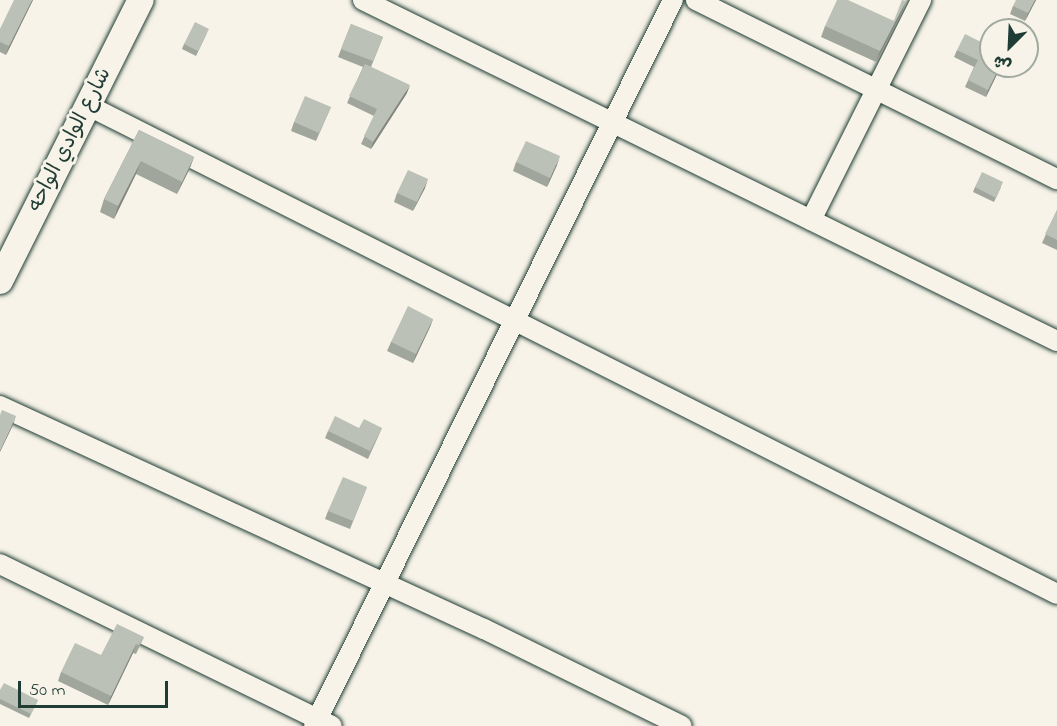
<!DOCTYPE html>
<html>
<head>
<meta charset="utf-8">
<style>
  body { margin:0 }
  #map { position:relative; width:1057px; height:726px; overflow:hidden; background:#f7f3e8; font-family:"Indie Flower","Playpen Sans Arabic",sans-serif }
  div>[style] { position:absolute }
  .roads { filter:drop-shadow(0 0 2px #1f3d34) drop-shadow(0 0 2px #1f3d34) }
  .minor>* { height:20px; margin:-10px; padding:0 10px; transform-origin:10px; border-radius:10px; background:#f7f3e8 }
  .major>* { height:26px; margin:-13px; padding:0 13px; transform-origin:13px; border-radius:13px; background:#f7f3e8 }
  .wall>* { inset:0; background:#a1a69d }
  .shaded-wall>* { inset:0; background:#83877f }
  .building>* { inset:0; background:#bbc1b6 }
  span { translate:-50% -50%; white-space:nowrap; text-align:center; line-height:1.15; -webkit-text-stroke:6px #f7f3e8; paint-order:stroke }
  .street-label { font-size:21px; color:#1f3d34 }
  .north { position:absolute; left:979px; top:18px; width:60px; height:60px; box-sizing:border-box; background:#f7f3e8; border:2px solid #a1aaa0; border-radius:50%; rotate:204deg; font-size:16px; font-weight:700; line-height:24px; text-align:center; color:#1f3d34 }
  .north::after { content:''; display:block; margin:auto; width:21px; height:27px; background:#1f3d34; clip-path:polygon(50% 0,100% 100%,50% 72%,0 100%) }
  .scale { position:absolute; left:18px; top:681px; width:150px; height:27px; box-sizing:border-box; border:3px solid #1f3d34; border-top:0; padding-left:8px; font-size:18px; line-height:21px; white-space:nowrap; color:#1f3d34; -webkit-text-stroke:4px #f7f3e8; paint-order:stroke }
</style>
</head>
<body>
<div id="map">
  <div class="roads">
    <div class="minor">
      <div style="left:363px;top:0;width:773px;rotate:26.17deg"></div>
      <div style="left:696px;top:0;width:403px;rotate:26.4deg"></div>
      <div style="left:87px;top:105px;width:1086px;rotate:26.75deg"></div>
      <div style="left:811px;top:220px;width:246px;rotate:-63.4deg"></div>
      <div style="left:0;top:406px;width:533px;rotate:24.74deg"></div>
      <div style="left:484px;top:629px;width:220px;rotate:26.1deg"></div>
      <div style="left:0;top:564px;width:369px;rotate:26deg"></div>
      <div style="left:314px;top:726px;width:810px;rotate:-63.69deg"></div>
    </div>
    <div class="major">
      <div style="left:0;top:281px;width:314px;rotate:-63.4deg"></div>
    </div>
  </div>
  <div class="wall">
    <div style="clip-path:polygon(33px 0,6px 55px,0 52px,0 29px)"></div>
    <div style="clip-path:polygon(1036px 0,1025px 21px,1010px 14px,1013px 6px)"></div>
    <div style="clip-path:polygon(902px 12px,876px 62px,821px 37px,825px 26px,894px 21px)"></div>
    <div style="clip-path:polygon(351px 24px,383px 37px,371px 67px,407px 93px,371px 149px,361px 144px,374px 116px,347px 103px,363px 67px,338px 57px)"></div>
    <div style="clip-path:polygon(207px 33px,196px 56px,182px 49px,184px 44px)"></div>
    <div style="clip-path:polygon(957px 50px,1001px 66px,986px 97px,965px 87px,974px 67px,954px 57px)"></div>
    <div style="clip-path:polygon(331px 107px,316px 141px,291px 131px,294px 122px)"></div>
    <div style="clip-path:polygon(139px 130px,194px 157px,189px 170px,177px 194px,136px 174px,114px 219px,100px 212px,104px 199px)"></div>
    <div style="clip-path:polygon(516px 162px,557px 165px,547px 187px,513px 171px)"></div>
    <div style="clip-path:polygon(975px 187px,1001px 187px,994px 202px,973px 192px)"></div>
    <div style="clip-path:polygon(425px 188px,413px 211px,394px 202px,397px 193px)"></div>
    <div style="clip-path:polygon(1057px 210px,1057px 250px,1042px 243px)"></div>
    <div style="clip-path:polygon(433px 319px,430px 327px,413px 363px,387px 351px,391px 342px)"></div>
    <div style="clip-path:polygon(382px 428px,368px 459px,325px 438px,328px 431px)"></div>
    <div style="clip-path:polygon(367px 487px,350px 529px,325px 519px,328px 511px)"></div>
    <div style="clip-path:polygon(144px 637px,136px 654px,133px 653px,108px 705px,58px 681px,61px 672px)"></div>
    <div style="clip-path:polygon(0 690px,38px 700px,29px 718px,0 704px)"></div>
  </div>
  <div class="shaded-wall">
    <div style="clip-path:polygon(32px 0,33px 0,6px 55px,9px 46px)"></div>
    <div style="clip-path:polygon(1035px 0,1036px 0,1025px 21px,1028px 13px)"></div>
    <div style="clip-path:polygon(906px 1px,902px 12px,876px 62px,880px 51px)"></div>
    <div style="clip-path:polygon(1000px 66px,1001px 66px,986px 97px,988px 90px)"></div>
    <div style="clip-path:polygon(410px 85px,407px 93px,371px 149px,373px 142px)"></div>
    <div style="clip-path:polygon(560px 156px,557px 165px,547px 187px,550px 178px)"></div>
    <div style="clip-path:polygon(194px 157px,189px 170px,177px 194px,182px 182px)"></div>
    <div style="clip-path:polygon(141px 161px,136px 174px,114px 219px,118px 206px)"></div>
    <div style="clip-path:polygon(428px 179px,425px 188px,413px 211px,417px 202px)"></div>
    <div style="clip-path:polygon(433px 319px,430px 327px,413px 363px,416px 354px)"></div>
    <div style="clip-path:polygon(16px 416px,13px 425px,0 452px,0 450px)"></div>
    <div style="clip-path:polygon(136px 644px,133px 653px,108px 705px,111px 696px)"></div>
  </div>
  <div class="building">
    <div style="clip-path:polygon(14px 0,32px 0,9px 46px,0 42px,0 29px)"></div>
    <div style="clip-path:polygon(837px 0,848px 0,894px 21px,902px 0,906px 1px,880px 51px,825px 26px)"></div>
    <div style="clip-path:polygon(1016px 0,1035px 0,1028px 13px,1013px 6px)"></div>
    <div style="clip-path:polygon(195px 22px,209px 29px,198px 51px,184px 44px)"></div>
    <div style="clip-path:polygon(351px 24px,383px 37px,373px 61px,341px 49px)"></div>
    <div style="clip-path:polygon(1002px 26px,1010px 30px,1000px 30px)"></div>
    <div style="clip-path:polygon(965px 34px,991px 47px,991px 66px,1000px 66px,988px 90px,968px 80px,978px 60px,957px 50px)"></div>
    <div style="clip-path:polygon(365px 64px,410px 85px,373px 142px,364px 136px,377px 109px,349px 96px)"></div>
    <div style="clip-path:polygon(305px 96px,331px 107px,319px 133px,294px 122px)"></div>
    <div style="clip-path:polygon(139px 130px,194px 157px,182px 182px,141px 161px,118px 206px,104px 199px)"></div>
    <div style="clip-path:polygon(526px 141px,560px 156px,550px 178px,516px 162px)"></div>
    <div style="clip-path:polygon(408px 170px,428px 179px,417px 202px,397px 193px)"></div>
    <div style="clip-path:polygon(982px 172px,1003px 182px,996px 198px,975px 187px)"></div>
    <div style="clip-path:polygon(1057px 210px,1057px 240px,1045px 234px)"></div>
    <div style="clip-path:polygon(408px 306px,433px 319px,416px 354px,391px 342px)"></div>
    <div style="clip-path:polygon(2px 410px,16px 416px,0 450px,0 415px)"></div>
    <div style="clip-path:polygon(335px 416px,359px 428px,364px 419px,382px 428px,370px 451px,328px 431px)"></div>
    <div style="clip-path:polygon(343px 477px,367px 487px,353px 521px,328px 511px)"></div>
    <div style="clip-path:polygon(117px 624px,144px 637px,139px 645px,136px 644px,111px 696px,61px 672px,75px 643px,101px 655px)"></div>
    <div style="clip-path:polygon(4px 683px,38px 700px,31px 714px,0 699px,0 690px)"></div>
  </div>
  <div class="street-label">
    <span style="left:70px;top:140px;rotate:-63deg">شارع الوادي الواحه</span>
  </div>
  <div class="north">ش</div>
  <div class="scale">50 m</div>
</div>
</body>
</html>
